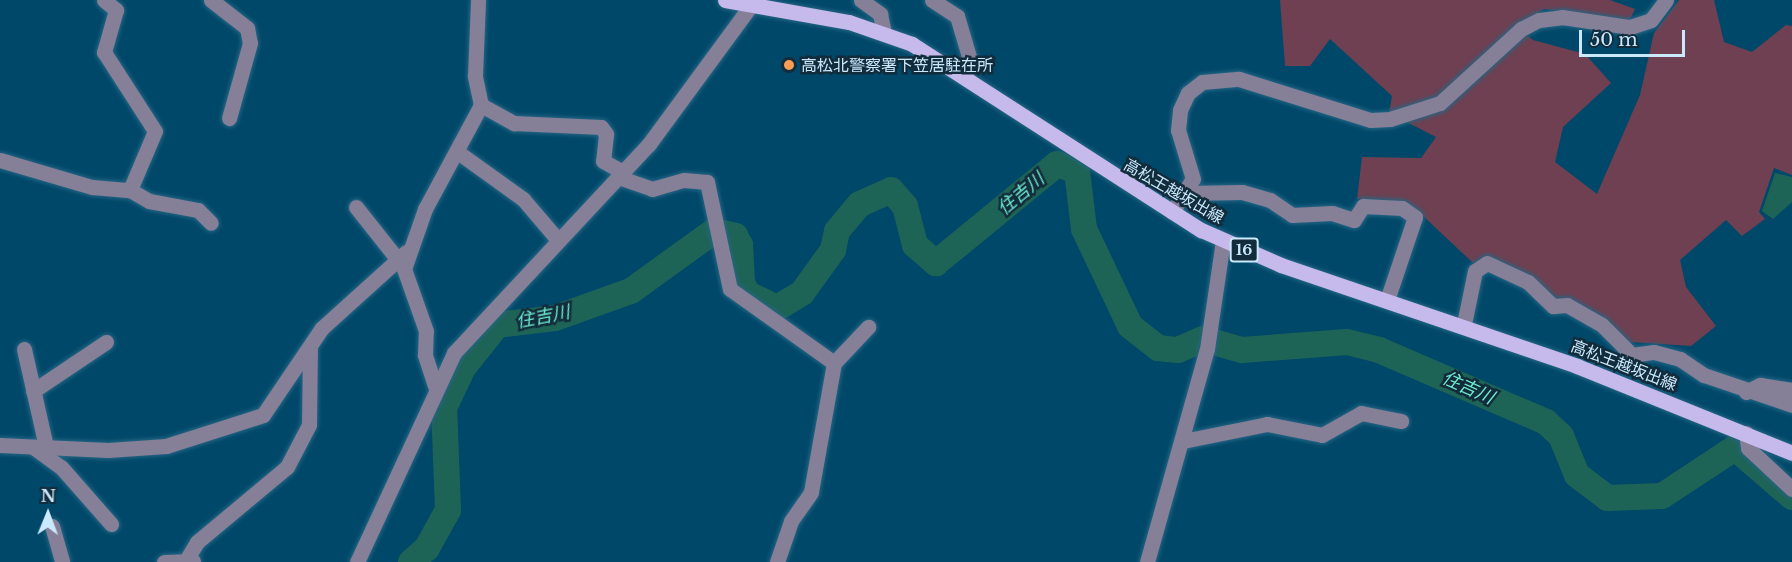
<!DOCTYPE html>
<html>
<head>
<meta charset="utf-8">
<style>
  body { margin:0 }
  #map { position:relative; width:1792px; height:562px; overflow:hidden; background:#004869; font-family:"Libre Baskerville","Noto Sans JP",serif }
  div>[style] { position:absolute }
  .green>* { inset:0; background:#6f4051 }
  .water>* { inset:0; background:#1e6456 }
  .river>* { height:26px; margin:-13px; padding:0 13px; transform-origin:13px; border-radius:13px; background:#1e6456 }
  .roads { filter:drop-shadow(0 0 2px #256584) drop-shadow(0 0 2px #256584) }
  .minor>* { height:15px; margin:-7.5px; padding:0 7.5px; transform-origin:7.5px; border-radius:7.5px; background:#857f97 }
  .major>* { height:15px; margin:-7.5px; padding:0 7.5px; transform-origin:7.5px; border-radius:7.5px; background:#c6b9eb }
  .dots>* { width:16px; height:16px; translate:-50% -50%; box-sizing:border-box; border:3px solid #122c3b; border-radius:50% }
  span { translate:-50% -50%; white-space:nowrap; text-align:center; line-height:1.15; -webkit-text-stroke:5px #122c3b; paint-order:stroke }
  .shield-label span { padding:2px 4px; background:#122c3b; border:2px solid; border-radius:4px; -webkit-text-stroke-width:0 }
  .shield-label { font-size:15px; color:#cbe9fd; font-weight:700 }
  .poi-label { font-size:16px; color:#cbe9fd }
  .left { translate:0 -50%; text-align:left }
  .street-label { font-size:16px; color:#cbe9fd }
  .water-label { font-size:18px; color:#6decd0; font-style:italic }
  .north { position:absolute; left:18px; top:484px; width:60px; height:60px; -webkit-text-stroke:4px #122c3b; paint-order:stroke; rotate:1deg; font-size:16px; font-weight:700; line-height:24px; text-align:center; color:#cbe9fd }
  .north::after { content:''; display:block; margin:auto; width:21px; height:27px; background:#cbe9fd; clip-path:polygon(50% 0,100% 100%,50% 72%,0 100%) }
  .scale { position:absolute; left:1579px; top:30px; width:106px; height:27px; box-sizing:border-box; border:3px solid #cbe9fd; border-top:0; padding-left:8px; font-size:18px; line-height:21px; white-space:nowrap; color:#cbe9fd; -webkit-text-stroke:4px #122c3b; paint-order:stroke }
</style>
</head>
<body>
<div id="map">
  <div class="green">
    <div style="clip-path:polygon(1280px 0,1610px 0,1635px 9px,1629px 21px,1544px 9px,1515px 26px,1533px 40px,1585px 54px,1611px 83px,1563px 127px,1555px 162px,1597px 194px,1640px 95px,1654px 33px,1679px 0,1714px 0,1724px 42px,1752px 52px,1786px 25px,1792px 26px,1792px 175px,1774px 168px,1759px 212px,1765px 219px,1742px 236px,1726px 220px,1680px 260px,1686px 287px,1716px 326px,1691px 346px,1630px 342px,1578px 304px,1555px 303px,1491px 261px,1473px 263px,1422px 215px,1391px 201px,1357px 199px,1362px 157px,1421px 158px,1436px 137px,1389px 113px,1392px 96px,1330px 39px,1310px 66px,1285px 66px)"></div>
  </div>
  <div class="water">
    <div style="clip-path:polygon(1775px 173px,1792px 177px,1792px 202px,1773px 219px,1762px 211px)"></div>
  </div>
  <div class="river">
    <div style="left:411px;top:562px;width:21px;rotate:-41deg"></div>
    <div style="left:427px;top:548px;width:43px;rotate:-61.1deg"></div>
    <div style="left:448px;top:510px;width:102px;rotate:-92.2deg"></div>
    <div style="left:444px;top:408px;width:44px;rotate:-64.6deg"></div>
    <div style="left:463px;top:368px;width:55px;rotate:-51.7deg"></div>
    <div style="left:497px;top:325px;width:58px;rotate:-6.9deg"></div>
    <div style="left:555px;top:318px;width:81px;rotate:-19.6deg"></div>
    <div style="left:631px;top:291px;width:102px;rotate:-35.9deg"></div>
    <div style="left:714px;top:231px;width:22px;rotate:13deg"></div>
    <div style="left:735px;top:236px;width:10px;rotate:61deg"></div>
    <div style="left:740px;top:245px;width:39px;rotate:87deg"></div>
    <div style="left:742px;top:284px;width:12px;rotate:59deg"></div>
    <div style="left:748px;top:294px;width:32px;rotate:26deg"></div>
    <div style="left:777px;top:308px;width:29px;rotate:-31deg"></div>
    <div style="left:802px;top:293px;width:53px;rotate:-54.2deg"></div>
    <div style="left:833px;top:250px;width:19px;rotate:-78deg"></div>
    <div style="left:837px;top:231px;width:35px;rotate:-50deg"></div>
    <div style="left:860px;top:204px;width:34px;rotate:-24deg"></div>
    <div style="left:891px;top:190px;width:21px;rotate:49deg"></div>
    <div style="left:905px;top:206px;width:40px;rotate:75.6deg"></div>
    <div style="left:915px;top:245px;width:28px;rotate:41deg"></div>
    <div style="left:936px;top:263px;width:156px;rotate:-39.3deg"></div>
    <div style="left:1057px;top:164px;width:21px;rotate:19deg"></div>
    <div style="left:1077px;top:171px;width:58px;rotate:83.1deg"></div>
    <div style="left:1084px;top:229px;width:107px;rotate:64.6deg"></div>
    <div style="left:1130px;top:326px;width:36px;rotate:38deg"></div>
    <div style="left:1158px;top:348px;width:20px;rotate:6deg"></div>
    <div style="left:1178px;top:350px;width:27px;rotate:-24deg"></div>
    <div style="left:1203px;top:339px;width:41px;rotate:15.8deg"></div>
    <div style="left:1242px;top:350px;width:105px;rotate:-4.4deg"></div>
    <div style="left:1347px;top:342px;width:33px;rotate:14deg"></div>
    <div style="left:1379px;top:350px;width:182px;rotate:23.3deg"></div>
    <div style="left:1546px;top:422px;width:21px;rotate:43deg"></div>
    <div style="left:1561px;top:436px;width:42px;rotate:67.7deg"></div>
    <div style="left:1577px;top:475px;width:38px;rotate:37deg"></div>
    <div style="left:1607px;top:498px;width:55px;rotate:-2.1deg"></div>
    <div style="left:1662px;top:496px;width:87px;rotate:-33.3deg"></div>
    <div style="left:1735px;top:448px;width:75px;rotate:40.7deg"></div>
  </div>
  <div class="roads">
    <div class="minor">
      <div style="left:104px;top:0;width:16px;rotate:40deg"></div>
      <div style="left:116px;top:10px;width:44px;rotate:105.9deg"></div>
      <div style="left:104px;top:52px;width:94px;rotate:57.2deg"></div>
      <div style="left:155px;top:131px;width:64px;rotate:113deg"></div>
      <div style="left:130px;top:190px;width:22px;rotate:30deg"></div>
      <div style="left:149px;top:201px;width:50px;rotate:10.4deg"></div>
      <div style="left:198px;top:210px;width:18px;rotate:45deg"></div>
      <div style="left:211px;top:0;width:46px;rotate:37.9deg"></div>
      <div style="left:247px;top:28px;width:15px;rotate:79deg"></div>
      <div style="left:250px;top:43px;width:78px;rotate:105.6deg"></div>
      <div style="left:861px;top:0;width:24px;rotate:36deg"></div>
      <div style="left:880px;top:14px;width:19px;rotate:78deg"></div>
      <div style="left:932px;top:0;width:30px;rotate:33deg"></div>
      <div style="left:957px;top:16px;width:46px;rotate:73.5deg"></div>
      <div style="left:970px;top:60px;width:16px;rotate:104deg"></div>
      <div style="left:481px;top:105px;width:38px;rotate:29deg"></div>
      <div style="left:514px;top:123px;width:87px;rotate:2.6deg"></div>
      <div style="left:601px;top:127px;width:9px;rotate:54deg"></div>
      <div style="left:606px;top:134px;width:27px;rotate:96deg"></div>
      <div style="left:603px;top:161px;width:23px;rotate:29deg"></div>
      <div style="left:459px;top:153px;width:79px;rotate:35.7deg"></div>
      <div style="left:523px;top:199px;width:54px;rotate:49.5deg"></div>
      <div style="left:0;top:160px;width:96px;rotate:16.4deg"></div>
      <div style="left:92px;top:187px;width:38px;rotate:5deg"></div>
      <div style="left:618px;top:177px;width:36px;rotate:19deg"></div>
      <div style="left:652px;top:189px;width:33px;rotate:-16deg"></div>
      <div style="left:684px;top:180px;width:23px;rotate:5deg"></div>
      <div style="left:707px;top:182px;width:109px;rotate:77.9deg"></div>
      <div style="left:730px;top:289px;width:128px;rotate:35.4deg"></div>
      <div style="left:834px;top:363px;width:50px;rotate:-46.6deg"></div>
      <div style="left:1185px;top:193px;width:57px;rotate:-1deg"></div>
      <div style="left:1242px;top:192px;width:29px;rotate:16deg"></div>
      <div style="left:1270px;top:200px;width:27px;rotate:34deg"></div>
      <div style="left:1292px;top:215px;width:40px;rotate:-2.9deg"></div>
      <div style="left:1332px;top:213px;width:23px;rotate:18deg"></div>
      <div style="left:1354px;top:220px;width:17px;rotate:-57deg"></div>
      <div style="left:1363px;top:206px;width:39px;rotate:3deg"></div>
      <div style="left:1402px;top:208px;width:16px;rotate:35deg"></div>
      <div style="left:1415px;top:217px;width:88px;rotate:108.6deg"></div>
      <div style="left:356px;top:207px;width:68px;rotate:51.6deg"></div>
      <div style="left:1172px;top:212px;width:39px;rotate:-58deg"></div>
      <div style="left:1193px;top:179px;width:51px;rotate:-107deg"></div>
      <div style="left:1178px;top:130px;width:20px;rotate:-84deg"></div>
      <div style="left:1180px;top:110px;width:19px;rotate:-65deg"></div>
      <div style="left:1188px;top:93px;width:18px;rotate:-38deg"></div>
      <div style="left:1202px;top:82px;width:37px;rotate:-5deg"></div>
      <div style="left:1239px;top:79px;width:138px;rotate:17.3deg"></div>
      <div style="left:1371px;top:120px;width:19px;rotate:-3deg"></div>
      <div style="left:1390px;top:119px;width:52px;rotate:-17.7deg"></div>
      <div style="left:1440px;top:103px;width:110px;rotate:-42.4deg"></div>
      <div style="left:1521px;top:29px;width:20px;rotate:-27deg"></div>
      <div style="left:1539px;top:20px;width:23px;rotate:-7deg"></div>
      <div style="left:1562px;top:17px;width:69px;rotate:8.4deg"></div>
      <div style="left:1630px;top:27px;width:22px;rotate:-18deg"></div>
      <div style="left:1651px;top:20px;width:25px;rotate:-53deg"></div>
      <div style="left:1464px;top:324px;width:54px;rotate:-78.3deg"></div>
      <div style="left:1475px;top:271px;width:14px;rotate:-34deg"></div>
      <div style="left:1487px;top:263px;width:45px;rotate:24.9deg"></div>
      <div style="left:1528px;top:282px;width:35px;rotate:44deg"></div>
      <div style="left:1553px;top:306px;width:14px;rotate:-4deg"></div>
      <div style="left:1567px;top:305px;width:40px;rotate:29.7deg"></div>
      <div style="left:1602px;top:325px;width:42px;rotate:45deg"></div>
      <div style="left:1632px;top:355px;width:22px;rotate:-8deg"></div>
      <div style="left:1654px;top:352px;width:27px;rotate:15deg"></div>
      <div style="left:1680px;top:359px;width:29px;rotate:34deg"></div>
      <div style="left:1704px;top:375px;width:93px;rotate:18.8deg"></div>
      <div style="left:24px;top:349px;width:100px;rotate:77.3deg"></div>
      <div style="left:435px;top:386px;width:33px;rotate:-108deg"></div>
      <div style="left:425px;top:355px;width:24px;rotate:-88deg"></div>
      <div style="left:426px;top:331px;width:66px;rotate:-109.5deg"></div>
      <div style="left:404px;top:269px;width:64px;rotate:-70.7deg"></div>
      <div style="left:425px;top:209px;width:118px;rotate:-61.7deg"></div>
      <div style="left:481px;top:105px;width:30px;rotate:-102deg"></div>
      <div style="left:475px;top:76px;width:76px;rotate:-87.7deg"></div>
      <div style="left:33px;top:391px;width:88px;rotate:-33.9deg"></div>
      <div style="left:1746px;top:392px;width:16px;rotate:-27deg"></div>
      <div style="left:1760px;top:385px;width:32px;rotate:9deg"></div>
      <div style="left:1746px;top:433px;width:15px;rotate:82deg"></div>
      <div style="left:1748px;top:448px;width:60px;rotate:43deg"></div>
      <div style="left:1183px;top:441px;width:86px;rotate:-11.4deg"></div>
      <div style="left:1267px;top:424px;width:56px;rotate:11.3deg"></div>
      <div style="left:1322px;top:435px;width:45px;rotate:-29.4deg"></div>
      <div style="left:1361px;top:413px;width:41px;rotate:11.3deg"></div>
      <div style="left:0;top:445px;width:108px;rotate:2.7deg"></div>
      <div style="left:108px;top:450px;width:58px;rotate:-3.9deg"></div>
      <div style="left:166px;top:446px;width:102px;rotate:-17.7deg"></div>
      <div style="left:263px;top:415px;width:105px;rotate:-55.9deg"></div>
      <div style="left:322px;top:328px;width:113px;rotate:-42.1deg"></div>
      <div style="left:33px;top:447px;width:34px;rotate:36deg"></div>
      <div style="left:61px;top:467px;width:76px;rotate:48.7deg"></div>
      <div style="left:52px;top:526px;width:37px;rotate:74deg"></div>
      <div style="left:164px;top:562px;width:29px;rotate:-2deg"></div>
      <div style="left:185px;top:562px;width:23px;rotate:-59deg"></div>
      <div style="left:197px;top:542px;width:117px;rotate:-39.8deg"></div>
      <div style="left:287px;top:467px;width:47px;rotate:-62.4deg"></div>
      <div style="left:309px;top:425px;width:78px;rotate:-89.3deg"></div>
      <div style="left:357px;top:562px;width:230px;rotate:-65.1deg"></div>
      <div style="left:454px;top:353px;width:286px;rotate:-47deg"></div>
      <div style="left:649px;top:144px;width:174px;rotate:-53.7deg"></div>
      <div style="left:777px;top:562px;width:43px;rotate:-71.1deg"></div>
      <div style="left:791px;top:521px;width:35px;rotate:-55deg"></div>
      <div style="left:811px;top:492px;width:131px;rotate:-79.9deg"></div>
      <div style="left:1147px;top:562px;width:221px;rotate:-74.3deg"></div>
      <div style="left:1207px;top:349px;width:110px;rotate:-81.6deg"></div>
    </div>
    <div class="major">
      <div style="left:725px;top:0;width:126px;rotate:10.1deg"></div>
      <div style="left:849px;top:22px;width:67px;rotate:19.2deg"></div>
      <div style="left:912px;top:44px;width:344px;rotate:32.8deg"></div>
      <div style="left:1201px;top:230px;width:87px;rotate:23.6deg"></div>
      <div style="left:1281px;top:265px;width:313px;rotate:18.8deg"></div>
      <div style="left:1577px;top:366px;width:232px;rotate:22deg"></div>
    </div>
  </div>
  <div class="dots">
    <div style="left:789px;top:65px;background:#fc9d53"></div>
  </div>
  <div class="shield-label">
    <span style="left:1244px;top:250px">16</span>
  </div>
  <div class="poi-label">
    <span class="left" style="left:801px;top:65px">高松北警察署下笠居駐在所</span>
  </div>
  <div class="street-label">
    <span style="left:1174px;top:191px;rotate:30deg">高松王越坂出線</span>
    <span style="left:1624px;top:365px;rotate:21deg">高松王越坂出線</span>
  </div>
  <div class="water-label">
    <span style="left:1021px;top:194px;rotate:-40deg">住吉川</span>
    <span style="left:543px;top:317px;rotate:-11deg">住吉川</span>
    <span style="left:1468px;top:388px;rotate:24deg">住吉川</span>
  </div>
  <div class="north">N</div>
  <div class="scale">50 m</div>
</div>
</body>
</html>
